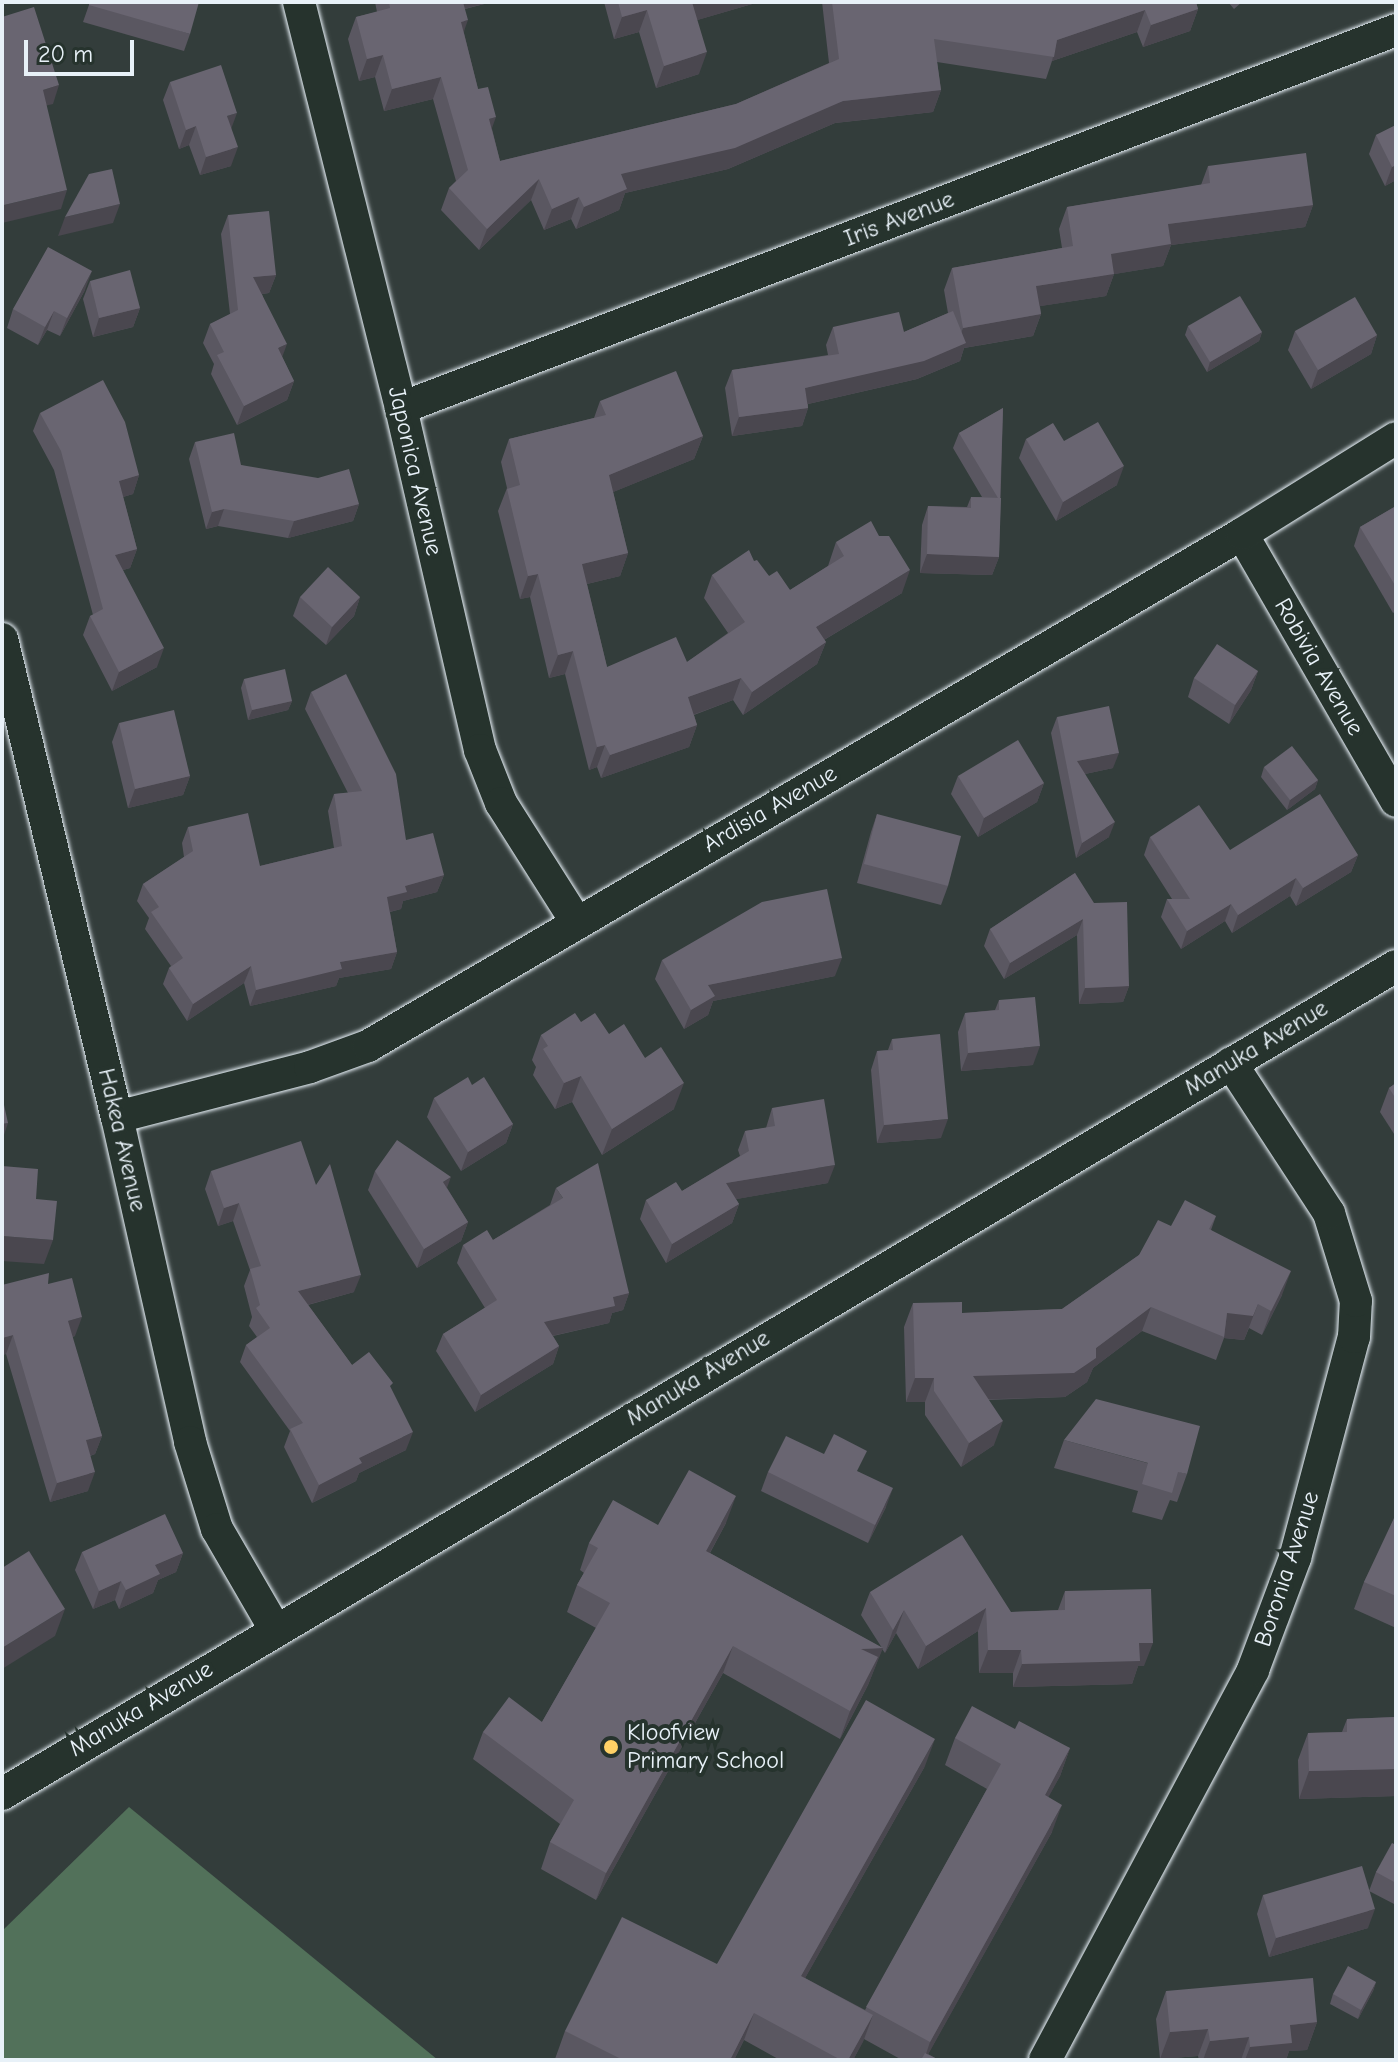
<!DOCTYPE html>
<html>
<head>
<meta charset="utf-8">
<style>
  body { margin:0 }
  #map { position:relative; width:1398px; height:2062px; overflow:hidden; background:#333d3b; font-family:"Comic Neue",sans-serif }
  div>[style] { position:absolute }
  .green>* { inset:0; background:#52715a }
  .roads { filter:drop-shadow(0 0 2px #e8f1f8) drop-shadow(0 0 2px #e8f1f8) }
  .minor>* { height:32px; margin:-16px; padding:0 16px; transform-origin:16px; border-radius:16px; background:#26332d }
  .wall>* { inset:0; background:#5a5761 }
  .shaded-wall>* { inset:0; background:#4a474f }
  .building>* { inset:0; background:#696571 }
  .dots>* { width:22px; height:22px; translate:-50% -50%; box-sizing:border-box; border:4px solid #26332d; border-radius:50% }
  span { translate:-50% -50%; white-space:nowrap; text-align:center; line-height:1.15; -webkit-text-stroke:8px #26332d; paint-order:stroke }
  .street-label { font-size:24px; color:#e8f1f8 }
  .poi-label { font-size:24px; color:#e8f1f8 }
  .left { translate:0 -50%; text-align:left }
  .frame { position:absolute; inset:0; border:4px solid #e8f1f8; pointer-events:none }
  .scale { position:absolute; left:24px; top:40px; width:110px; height:36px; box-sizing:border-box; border:4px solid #e8f1f8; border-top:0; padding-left:10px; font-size:24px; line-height:28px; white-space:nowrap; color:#e8f1f8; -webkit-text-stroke:6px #26332d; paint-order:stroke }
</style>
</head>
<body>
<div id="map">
  <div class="green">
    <div style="clip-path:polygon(129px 1807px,438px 2060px,2px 2060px,2px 1931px)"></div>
  </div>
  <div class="roads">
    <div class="minor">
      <div style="left:299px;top:2px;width:419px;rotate:75.9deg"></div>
      <div style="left:401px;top:408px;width:351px;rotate:77deg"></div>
      <div style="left:480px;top:750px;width:57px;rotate:68.4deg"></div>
      <div style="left:501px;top:803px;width:140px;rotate:57.6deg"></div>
      <div style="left:401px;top:408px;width:1064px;rotate:-20.8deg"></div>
      <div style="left:1242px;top:534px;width:308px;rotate:60deg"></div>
      <div style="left:2px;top:639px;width:492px;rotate:76.5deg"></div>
      <div style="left:117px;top:1117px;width:333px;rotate:77.3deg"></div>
      <div style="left:190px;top:1442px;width:91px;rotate:72.8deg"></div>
      <div style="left:217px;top:1529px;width:116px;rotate:59.9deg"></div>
      <div style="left:117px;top:1117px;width:199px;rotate:-14.5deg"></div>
      <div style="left:310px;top:1067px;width:62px;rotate:-19.9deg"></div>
      <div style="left:368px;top:1046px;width:1013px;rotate:-30.36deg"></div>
      <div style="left:1242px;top:534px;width:181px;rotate:-31.9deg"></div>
      <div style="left:2px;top:1794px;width:1621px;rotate:-30.71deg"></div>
      <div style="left:1045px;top:2060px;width:442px;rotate:-61.9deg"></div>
      <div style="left:1253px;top:1670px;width:120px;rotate:-69.4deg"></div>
      <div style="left:1295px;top:1558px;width:229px;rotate:-75.1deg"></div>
      <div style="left:1354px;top:1337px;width:36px;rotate:-87deg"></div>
      <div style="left:1356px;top:1301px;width:92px;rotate:-107.1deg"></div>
      <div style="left:1329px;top:1213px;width:179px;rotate:-123.2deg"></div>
    </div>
  </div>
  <div class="wall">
    <div style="clip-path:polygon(90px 2px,190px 34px,184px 51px,83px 22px)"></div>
    <div style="clip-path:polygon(375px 2px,492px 2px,465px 9px,464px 33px,478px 89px,492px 129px,500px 161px,736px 104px,829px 63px,822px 2px,1196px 2px,1198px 9px,1190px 31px,1143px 47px,1137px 32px,1052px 61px,1046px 79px,937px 62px,941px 90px,933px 112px,835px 123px,728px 169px,625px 193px,619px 210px,576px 229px,571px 219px,544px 230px,531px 200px,479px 250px,441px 210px,449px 188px,456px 181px,433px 99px,384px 111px,375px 77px,359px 81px,348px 39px,356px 17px,377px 12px)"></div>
    <div style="clip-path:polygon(604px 2px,759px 2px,697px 20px,699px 74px,656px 88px,639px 32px,614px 39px)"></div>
    <div style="clip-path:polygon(1228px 2px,1242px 2px,1234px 9px)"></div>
    <div style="clip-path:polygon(170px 82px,231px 128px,231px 166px,200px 175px,189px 145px,179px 149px,163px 100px)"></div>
    <div style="clip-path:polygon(1396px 125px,1396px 180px,1385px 186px,1369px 154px,1376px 135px)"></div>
    <div style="clip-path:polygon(1208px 166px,1313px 205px,1305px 227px,1171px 245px,1163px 266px,1114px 274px,1106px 296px,1040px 306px,1041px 314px,1033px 336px,964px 348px,960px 361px,917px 379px,808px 404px,808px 408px,802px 426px,732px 436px,725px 388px,732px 370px,828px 355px,826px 345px,833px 327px,904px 332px,948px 313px,944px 290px,952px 268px,1062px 248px,1059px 229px,1067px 207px,1201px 185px)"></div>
    <div style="clip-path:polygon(228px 215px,276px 275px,269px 293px,262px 294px,282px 357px,294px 381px,287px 400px,237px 425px,211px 374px,214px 364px,203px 343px,210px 324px,230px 314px,221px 234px)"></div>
    <div style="clip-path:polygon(90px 281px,140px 308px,133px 327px,93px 337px,83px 299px)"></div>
    <div style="clip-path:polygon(85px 290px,60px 336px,47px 330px,38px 345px,7px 328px,13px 309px)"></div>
    <div style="clip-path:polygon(1188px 326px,1262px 332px,1259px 341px,1207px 372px,1185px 335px)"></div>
    <div style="clip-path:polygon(1295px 331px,1377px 335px,1371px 354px,1311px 389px,1288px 350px)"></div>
    <div style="clip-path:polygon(600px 401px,703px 436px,694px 459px,613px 492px,628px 553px,620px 576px,587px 584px,607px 667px,687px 662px,728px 633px,704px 598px,712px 575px,754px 561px,769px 576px,790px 590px,828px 566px,836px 542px,902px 593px,824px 640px,826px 642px,817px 664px,743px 715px,733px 700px,694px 715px,697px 725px,689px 747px,601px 778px,597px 767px,589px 770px,565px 674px,549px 678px,530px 597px,520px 599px,498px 511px,507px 488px,501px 462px,509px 439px,594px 418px)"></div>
    <div style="clip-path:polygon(1003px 408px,999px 557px,992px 575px,920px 573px,922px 525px,928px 506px,967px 507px,971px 497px,982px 497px,953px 448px,959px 433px)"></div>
    <div style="clip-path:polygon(40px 413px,139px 475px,133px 494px,123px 497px,137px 549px,130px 568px,123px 570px,157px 667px,112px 691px,83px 635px,90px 616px,93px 615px,54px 470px,33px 431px)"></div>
    <div style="clip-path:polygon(1026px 439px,1064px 441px,1117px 485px,1056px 521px,1019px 458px)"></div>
    <div style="clip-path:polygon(195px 442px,241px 465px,359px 504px,353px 521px,288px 538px,218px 526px,206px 529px,189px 459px)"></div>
    <div style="clip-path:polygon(1396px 506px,1396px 611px,1393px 613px,1354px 546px,1360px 527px)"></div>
    <div style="clip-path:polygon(300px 597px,360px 597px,354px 616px,326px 645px,293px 616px)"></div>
    <div style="clip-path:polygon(1258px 671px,1251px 690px,1229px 724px,1188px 697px,1194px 678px)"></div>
    <div style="clip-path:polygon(244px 679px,292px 701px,288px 710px,248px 720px,241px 688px)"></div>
    <div style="clip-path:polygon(311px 692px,406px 840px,444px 875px,437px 892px,403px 901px,401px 909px,390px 912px,397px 952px,391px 969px,339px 978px,336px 986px,250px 1006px,244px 983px,187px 1021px,163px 984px,169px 968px,171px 966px,145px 929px,149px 918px,137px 901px,143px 884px,184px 857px,182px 843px,188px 827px,260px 866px,334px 848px,328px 811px,334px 794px,348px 793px,305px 709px)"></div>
    <div style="clip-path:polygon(1057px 717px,1113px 768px,1085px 774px,1109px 837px,1076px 858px,1051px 733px)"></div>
    <div style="clip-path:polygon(119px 723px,190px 776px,183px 795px,128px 808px,112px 742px)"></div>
    <div style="clip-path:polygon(1264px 767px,1318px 780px,1315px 789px,1287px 810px,1261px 777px)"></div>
    <div style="clip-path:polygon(958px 776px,1044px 783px,1037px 802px,978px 837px,951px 794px)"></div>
    <div style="clip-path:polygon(877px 814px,948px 886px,941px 905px,857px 883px,871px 832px)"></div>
    <div style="clip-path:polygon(1150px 837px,1230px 850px,1358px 855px,1351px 872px,1296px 906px,1290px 896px,1232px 933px,1225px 921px,1181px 949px,1161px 917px,1167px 899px,1172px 899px,1144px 855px)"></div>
    <div style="clip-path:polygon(1075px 873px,1129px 986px,1123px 1002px,1079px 1004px,1077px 935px,1004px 979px,984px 946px,990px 929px)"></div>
    <div style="clip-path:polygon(662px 960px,835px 976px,713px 1001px,708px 1015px,684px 1029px,655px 979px)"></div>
    <div style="clip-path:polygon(999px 1000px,1033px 1065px,961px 1071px,958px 1032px,965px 1013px,995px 1010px)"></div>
    <div style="clip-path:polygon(581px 1022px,609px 1034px,645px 1058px,674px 1109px,602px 1155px,572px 1102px,555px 1109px,533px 1075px,536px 1067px,532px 1060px,541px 1035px)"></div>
    <div style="clip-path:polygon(892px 1039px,941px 1138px,877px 1143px,871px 1070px,877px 1051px,888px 1050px)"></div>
    <div style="clip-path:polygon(1396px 1083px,1396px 1137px,1380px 1112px,1389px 1088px)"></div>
    <div style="clip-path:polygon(472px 1085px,513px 1124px,506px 1143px,461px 1171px,427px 1117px,434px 1098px)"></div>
    <div style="clip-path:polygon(772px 1108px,828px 1183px,736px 1199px,739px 1204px,732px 1223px,666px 1263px,640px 1219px,646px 1200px,682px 1191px,740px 1156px,738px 1150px,745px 1131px,766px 1128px)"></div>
    <div style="clip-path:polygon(211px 1171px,354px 1292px,308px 1305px,352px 1365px,391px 1389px,406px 1450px,359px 1473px,356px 1481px,312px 1503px,284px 1447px,290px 1431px,240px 1362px,246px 1345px,257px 1337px,249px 1326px,252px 1317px,244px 1286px,250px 1270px,233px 1221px,218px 1226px,205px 1189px)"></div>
    <div style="clip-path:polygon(375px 1171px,447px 1188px,468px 1222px,461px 1241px,417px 1268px,368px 1190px)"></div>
    <div style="clip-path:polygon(556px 1188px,629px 1293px,623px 1310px,612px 1313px,609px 1323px,553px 1336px,559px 1346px,553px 1364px,475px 1412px,436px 1351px,443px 1334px,485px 1308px,457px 1263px,463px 1245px,493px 1240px,550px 1205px)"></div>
    <div style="clip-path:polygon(1216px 1216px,1211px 1230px,1282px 1295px,1262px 1335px,1249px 1328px,1244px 1340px,1224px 1338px,1216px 1360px,1142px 1331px,1093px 1368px,1087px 1382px,1065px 1397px,988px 1400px,994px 1445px,961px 1467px,925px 1415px,925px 1402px,906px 1402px,904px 1327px,913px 1303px,962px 1313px,1062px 1309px,1139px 1255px,1171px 1226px)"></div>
    <div style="clip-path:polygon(48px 1284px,75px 1336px,72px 1337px,102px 1436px,95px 1454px,90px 1456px,88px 1491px,50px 1502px,6px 1354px,2px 1355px,2px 1285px)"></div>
    <div style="clip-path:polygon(1064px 1440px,1187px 1474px,1177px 1502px,1170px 1500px,1162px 1520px,1132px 1512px,1138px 1491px,1054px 1468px)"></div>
    <div style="clip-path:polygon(768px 1472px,859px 1472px,886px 1507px,868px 1543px,761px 1491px)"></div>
    <div style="clip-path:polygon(1396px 1519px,1396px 1628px,1354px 1609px,1364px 1582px)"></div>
    <div style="clip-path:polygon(726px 1523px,710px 1553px,882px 1648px,861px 1615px,870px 1592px,1011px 1612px,1058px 1610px,1065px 1591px,1144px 1666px,1138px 1666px,1132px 1684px,1013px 1687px,1013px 1673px,979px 1673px,978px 1631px,918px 1669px,896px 1633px,885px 1653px,882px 1649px,868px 1685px,840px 1739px,723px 1673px,596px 1900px,541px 1869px,550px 1842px,560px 1824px,473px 1759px,483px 1732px,542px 1722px,596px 1628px,567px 1612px,577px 1585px,584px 1573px,580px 1570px,589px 1543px,658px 1525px)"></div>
    <div style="clip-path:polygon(82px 1552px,183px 1553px,176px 1572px,158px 1580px,153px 1593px,119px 1609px,115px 1600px,93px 1609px,75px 1570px)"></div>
    <div style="clip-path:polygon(1396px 1717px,1396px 1796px,1299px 1799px,1298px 1760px,1308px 1733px,1342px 1732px,1347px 1719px)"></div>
    <div style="clip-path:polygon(1015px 1729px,1070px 1748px,1060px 1776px,1048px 1797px,1052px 1832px,928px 2054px,939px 2060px,902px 2060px,864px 2039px,853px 2060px,780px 2060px,744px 2040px,734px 2060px,558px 2060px,555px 2059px,565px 2031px,717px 1964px,925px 1766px,805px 1978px,865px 2010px,987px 1789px,945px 1765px,955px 1738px)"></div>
    <div style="clip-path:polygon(1396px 1845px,1396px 1905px,1369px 1891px,1368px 1928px,1269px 1957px,1257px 1914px,1263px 1895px,1369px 1891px,1376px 1872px)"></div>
    <div style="clip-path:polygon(1376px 1982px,1373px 1991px,1358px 2019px,1330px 2004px,1333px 1994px)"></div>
    <div style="clip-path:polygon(1166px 1991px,1317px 2022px,1307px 2050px,1289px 2051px,1286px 2060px,1199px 2060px,1198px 2056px,1160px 2059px,1156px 2019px)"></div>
  </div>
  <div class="shaded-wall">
    <div style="clip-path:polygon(456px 2px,492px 2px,452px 12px)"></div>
    <div style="clip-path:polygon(692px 2px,759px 2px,684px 24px)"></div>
    <div style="clip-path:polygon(1198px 9px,1190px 31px,1143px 47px,1151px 25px)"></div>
    <div style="clip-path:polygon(647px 10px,639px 32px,614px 39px,622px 17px)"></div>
    <div style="clip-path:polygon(1145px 10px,1137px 32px,1052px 61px,1057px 40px)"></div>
    <div style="clip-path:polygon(468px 20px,460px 42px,461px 22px)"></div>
    <div style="clip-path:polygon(707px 52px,699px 74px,656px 88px,664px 66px)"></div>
    <div style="clip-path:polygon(383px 55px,375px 77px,359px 81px,367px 59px)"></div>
    <div style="clip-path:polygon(441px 77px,433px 99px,384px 111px,392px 89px)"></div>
    <div style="clip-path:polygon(59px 85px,53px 104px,36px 108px,43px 90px)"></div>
    <div style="clip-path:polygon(941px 90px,933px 112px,835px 123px,728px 169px,625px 193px,619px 210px,576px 229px,584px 207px,621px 174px,843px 101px)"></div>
    <div style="clip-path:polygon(237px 113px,230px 132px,227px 116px)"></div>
    <div style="clip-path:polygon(496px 117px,488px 139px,489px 119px)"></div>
    <div style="clip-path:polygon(196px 126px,189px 145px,179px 149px,186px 130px)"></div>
    <div style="clip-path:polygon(238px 147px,231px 166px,200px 175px,206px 157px)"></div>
    <div style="clip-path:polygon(1396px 165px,1396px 180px,1385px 186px,1392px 167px)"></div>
    <div style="clip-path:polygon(539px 179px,531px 200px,479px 250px,487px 229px)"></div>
    <div style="clip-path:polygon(67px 190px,61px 209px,2px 223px,2px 211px,4px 205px)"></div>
    <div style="clip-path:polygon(579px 197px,571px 219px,544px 230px,552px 209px)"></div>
    <div style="clip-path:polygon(120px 204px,113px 223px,58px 236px,65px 217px)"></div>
    <div style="clip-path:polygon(1313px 205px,1305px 227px,1171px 245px,1163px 266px,1103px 276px,1111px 254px,1168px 224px)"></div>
    <div style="clip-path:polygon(92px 271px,85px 290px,60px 336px,67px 318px)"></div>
    <div style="clip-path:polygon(1114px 274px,1106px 296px,1028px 308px,1036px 286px)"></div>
    <div style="clip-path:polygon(276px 275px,269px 293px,246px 296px,253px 277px)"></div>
    <div style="clip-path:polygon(140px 308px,133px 327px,93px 337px,99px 318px)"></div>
    <div style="clip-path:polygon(54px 311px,47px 330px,38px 345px,45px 327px)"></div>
    <div style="clip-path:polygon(1041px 314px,1033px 336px,964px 348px,960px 361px,917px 379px,799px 406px,805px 388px,956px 347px,963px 328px)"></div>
    <div style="clip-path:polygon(1262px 332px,1259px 341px,1207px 372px,1210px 362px)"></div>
    <div style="clip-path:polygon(1377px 335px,1371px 354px,1311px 389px,1318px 370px)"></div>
    <div style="clip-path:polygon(287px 344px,280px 363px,278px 348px)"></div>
    <div style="clip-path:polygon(294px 381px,287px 400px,237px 425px,244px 406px)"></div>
    <div style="clip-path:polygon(808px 408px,802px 426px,732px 436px,739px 417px)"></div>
    <div style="clip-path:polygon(703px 436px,694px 459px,601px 497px,609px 475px)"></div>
    <div style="clip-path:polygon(1124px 466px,1117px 485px,1056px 521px,1063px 502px)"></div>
    <div style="clip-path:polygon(139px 475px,133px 494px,112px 500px,119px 481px)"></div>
    <div style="clip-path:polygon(359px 504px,353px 521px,288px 538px,294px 521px)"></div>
    <div style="clip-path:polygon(224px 509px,218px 526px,206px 529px,212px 512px)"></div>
    <div style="clip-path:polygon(137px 549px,130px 568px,108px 574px,115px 555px)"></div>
    <div style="clip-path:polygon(628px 553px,620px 576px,574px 587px,582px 564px)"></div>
    <div style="clip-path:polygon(927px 554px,999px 557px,992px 575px,920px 573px)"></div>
    <div style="clip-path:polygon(910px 570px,902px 593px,807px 650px,816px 627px)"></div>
    <div style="clip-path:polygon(538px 574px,530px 597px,520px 599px,528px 576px)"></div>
    <div style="clip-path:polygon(360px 597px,354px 616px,326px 645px,332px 627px)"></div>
    <div style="clip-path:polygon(826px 642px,817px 664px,743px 715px,752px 692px)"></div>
    <div style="clip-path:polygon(164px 648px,157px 667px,112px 691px,119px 672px)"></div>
    <div style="clip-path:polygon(573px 651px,565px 674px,549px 678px,558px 655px)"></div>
    <div style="clip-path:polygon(1258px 671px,1251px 690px,1229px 724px,1235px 705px)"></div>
    <div style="clip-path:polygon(741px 678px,733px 700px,679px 720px,688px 697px)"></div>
    <div style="clip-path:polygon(292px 701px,288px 710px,248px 720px,252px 710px)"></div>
    <div style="clip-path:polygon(697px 725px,689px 747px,601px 778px,610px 755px)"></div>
    <div style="clip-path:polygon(605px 745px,597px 767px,589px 770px,597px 747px)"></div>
    <div style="clip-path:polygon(1119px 753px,1113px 768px,1071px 777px,1077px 761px)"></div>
    <div style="clip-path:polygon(190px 776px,183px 795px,128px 808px,135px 789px)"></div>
    <div style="clip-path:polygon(1318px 780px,1315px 789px,1287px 810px,1290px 800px)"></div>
    <div style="clip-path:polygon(1044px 783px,1037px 802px,978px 837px,984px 818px)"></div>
    <div style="clip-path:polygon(1115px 822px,1109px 837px,1076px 858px,1082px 843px)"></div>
    <div style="clip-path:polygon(1358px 855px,1351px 872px,1296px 906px,1303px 888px)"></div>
    <div style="clip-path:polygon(444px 875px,437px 892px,403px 901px,401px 909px,381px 914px,387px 897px,405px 886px)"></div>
    <div style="clip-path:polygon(1296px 878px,1290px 896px,1232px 933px,1238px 915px)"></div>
    <div style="clip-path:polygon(1231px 904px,1225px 921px,1181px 949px,1187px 931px)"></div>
    <div style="clip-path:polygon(1083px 919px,1077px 935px,1004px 979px,1010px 963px)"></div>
    <div style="clip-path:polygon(397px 952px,391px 969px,339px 978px,336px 986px,250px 1006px,256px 990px,340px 962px)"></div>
    <div style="clip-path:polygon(842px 958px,835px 976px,713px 1001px,708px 1015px,684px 1029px,691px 1010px,708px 985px)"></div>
    <div style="clip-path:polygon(251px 966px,244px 983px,187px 1021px,193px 1004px)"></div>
    <div style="clip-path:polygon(1129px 986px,1123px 1002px,1079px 1004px,1085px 988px)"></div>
    <div style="clip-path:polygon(1040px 1046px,1033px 1065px,961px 1071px,968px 1053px)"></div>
    <div style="clip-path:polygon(581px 1076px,572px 1102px,555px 1109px,564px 1083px)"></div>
    <div style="clip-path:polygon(684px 1083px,674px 1109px,602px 1155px,612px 1129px)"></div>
    <div style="clip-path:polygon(948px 1119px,941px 1138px,877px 1143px,884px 1125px)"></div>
    <div style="clip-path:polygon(8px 1123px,2px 1141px,2px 1124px)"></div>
    <div style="clip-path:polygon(513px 1124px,506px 1143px,461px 1171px,468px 1152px)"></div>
    <div style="clip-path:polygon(835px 1165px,828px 1183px,720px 1202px,726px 1183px)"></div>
    <div style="clip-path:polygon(451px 1177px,444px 1196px,443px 1182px)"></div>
    <div style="clip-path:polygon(239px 1203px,233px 1221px,218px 1226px,224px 1208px)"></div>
    <div style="clip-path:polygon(739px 1204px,732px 1223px,666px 1263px,672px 1244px)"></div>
    <div style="clip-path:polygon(468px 1222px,461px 1241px,417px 1268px,424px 1249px)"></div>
    <div style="clip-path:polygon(2px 1236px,53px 1240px,44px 1264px,2px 1261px)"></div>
    <div style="clip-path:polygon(1291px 1271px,1282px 1295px,1262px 1335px,1271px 1311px)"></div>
    <div style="clip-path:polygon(361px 1275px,354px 1292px,292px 1309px,298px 1291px)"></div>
    <div style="clip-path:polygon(629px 1293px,623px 1310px,612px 1313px,609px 1323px,538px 1339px,544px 1322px,613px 1297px)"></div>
    <div style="clip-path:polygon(1258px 1304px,1244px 1340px,1224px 1338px,1227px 1313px)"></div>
    <div style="clip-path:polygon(1151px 1307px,1142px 1331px,1093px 1368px,1087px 1382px,1065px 1397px,964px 1400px,973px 1376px,1096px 1348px)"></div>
    <div style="clip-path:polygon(82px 1317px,75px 1336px,61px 1340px,68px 1321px)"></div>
    <div style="clip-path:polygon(13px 1335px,6px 1354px,2px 1355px,2px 1338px)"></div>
    <div style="clip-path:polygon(559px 1346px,553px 1364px,475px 1412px,481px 1395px)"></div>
    <div style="clip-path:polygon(915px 1378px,934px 1378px,925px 1402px,906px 1402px)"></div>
    <div style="clip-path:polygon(1003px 1421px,994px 1445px,961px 1467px,969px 1443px)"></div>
    <div style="clip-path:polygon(413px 1432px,406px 1450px,359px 1473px,356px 1481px,312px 1503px,319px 1485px,359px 1458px)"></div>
    <div style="clip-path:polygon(102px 1436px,95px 1454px,79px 1459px,86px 1440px)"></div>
    <div style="clip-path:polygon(95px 1472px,88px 1491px,50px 1502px,57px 1483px)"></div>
    <div style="clip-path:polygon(893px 1488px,886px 1507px,868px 1543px,875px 1525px)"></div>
    <div style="clip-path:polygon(736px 1496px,726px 1523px,696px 1578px,706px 1551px)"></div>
    <div style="clip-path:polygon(183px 1553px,176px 1572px,158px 1580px,153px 1593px,119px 1609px,126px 1590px,155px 1565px)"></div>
    <div style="clip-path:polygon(121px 1581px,115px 1600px,93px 1609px,99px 1591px)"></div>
    <div style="clip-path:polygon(986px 1608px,978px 1631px,918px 1669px,926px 1646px)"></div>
    <div style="clip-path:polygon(65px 1609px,55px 1636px,2px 1669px,2px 1648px)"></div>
    <div style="clip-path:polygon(904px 1610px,896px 1633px,885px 1653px,893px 1630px)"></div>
    <div style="clip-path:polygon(1139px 1643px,1153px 1643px,1144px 1666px,1138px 1666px,1132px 1684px,1013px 1687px,1022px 1664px)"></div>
    <div style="clip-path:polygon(733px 1646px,723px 1673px,596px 1900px,606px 1873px)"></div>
    <div style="clip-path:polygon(883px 1648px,868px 1685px,840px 1739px,850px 1711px,861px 1649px)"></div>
    <div style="clip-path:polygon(988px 1650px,1021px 1650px,1013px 1673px,979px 1673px)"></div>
    <div style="clip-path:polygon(935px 1739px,925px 1766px,791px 2003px,801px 1976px)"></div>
    <div style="clip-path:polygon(1070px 1748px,1060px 1776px,1035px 1822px,1045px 1795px)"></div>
    <div style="clip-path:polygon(1396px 1769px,1396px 1796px,1299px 1799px,1309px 1771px)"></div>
    <div style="clip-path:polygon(1062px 1805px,1052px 1832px,925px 2060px,924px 2060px,930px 2042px)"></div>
    <div style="clip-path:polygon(1375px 1909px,1368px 1928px,1269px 1957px,1276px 1938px)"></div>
    <div style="clip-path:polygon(1376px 1982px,1373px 1991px,1358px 2019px,1361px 2010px)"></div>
    <div style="clip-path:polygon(754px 2013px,744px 2040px,734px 2060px,730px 2060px)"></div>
    <div style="clip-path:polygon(873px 2015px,863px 2042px,853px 2060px,848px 2060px)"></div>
    <div style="clip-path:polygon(1317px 2022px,1307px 2050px,1289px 2051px,1286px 2060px,1245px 2060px,1250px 2047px,1290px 2025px)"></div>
    <div style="clip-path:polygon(1208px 2029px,1198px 2056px,1160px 2059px,1170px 2032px)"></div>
    <div style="clip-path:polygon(1249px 2037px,1241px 2060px,1203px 2060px,1210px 2041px)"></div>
  </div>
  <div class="building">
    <div style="clip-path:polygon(90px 2px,199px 2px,190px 34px,89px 5px)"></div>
    <div style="clip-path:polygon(389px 2px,463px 2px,468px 20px,461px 22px,478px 89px,488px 87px,496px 117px,489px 119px,500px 161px,736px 104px,839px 59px,832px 2px,1196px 2px,1198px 9px,1151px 25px,1145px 10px,1057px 40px,1054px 57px,934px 39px,941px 90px,843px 101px,735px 148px,621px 174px,627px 189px,584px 207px,579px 197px,552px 209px,539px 179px,487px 229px,449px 188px,468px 170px,441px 77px,392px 89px,383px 55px,367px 59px,356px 17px,390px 8px)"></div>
    <div style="clip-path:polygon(618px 2px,693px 2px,692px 2px,707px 52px,664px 66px,647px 10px,622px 17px)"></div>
    <div style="clip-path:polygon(34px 7px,59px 85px,43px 90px,67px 190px,4px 205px,2px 197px,2px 17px)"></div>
    <div style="clip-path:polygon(221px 65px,237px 113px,227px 116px,238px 147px,206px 157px,196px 126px,186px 130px,170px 82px)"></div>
    <div style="clip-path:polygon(1396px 125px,1396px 165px,1392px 167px,1376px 135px)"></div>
    <div style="clip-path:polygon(1306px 153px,1313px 205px,1168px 224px,1171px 244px,1111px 254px,1114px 274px,1036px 286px,1041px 314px,963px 328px,952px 268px,1073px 246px,1067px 207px,1210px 183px,1208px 166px)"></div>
    <div style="clip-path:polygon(112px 169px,120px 204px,65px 217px,89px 174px)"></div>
    <div style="clip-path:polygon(269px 211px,276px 275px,253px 277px,287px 344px,278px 348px,294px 381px,244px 406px,217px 355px,224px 352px,210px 324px,238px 310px,228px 215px)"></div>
    <div style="clip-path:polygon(48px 247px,92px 271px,67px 318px,54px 311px,45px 327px,13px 309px)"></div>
    <div style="clip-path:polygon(130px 270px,140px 308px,99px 318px,90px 281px)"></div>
    <div style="clip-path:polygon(1240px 296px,1262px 332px,1210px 362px,1188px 326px)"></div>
    <div style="clip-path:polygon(1355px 297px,1377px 335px,1318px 370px,1295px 331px)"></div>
    <div style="clip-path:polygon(953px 311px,966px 343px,924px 361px,805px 388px,808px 408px,739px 417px,732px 370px,839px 354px,833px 327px,899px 312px,904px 332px)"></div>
    <div style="clip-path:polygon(676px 371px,703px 436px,609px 475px,628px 553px,582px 564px,607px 667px,676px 637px,687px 662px,745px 622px,712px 575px,749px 550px,754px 561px,757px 560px,769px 576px,777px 571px,790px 590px,844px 556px,836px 542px,871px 521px,879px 536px,889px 536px,910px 570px,816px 627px,826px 642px,752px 692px,741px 678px,688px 697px,697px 725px,610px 755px,605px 745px,597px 747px,573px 651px,558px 655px,538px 574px,528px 576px,507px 489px,520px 485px,509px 439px,606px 415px,600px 401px)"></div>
    <div style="clip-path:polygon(103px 380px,125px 422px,139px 475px,119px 481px,137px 549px,115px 555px,164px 648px,119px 672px,90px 616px,103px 609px,61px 451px,40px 413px)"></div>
    <div style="clip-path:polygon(1003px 408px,1000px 498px,998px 498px,959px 433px)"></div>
    <div style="clip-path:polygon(1098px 422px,1124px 466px,1063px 502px,1026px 439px,1053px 423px,1064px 441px)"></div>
    <div style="clip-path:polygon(234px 433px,241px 465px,318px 478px,349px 469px,359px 504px,294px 521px,224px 509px,212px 512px,195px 442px)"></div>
    <div style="clip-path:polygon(971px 497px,1001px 498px,999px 557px,927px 554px,928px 506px,971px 508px)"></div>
    <div style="clip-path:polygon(1396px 506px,1396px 587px,1360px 527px)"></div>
    <div style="clip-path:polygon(328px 567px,360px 597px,332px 627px,300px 597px)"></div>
    <div style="clip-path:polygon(1217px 644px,1258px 671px,1235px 705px,1194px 678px)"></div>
    <div style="clip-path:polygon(285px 669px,292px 701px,252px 710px,244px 679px)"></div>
    <div style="clip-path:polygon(346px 674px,396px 774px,406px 840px,433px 833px,444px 875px,405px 886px,407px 892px,387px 897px,397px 952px,340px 962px,342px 969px,256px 990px,251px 966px,193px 1004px,169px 968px,183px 958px,151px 912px,159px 907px,143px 884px,193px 851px,188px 827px,248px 813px,260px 866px,342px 846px,334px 794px,362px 791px,311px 692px)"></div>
    <div style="clip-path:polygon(1109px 706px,1119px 753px,1077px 761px,1115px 822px,1082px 843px,1057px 717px)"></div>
    <div style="clip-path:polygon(174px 710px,190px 776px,135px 789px,119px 723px)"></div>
    <div style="clip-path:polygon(1018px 740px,1044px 783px,984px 818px,958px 776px)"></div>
    <div style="clip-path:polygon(1292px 746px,1318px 780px,1290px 800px,1264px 767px)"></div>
    <div style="clip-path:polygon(1320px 794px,1358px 855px,1303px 888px,1296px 878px,1238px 915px,1231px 904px,1187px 931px,1167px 899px,1190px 899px,1150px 837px,1199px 805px,1230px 850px)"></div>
    <div style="clip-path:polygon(877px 814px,961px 836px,948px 886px,864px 864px)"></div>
    <div style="clip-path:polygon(1075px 873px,1094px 903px,1127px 902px,1129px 986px,1085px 988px,1083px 919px,1010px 963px,990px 929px)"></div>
    <div style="clip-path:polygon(827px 889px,842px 958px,708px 985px,715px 996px,691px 1010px,662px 960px,762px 902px)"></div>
    <div style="clip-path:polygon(1035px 997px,1040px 1046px,968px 1053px,965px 1013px,999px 1010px,999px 1000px)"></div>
    <div style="clip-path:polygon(575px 1013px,581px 1022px,595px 1013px,609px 1034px,624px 1024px,645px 1058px,661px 1047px,684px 1083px,612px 1129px,581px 1076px,564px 1083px,543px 1049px,548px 1046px,541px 1035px)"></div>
    <div style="clip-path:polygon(940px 1034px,948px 1119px,884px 1125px,877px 1051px,893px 1050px,892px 1039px)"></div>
    <div style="clip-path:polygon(468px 1077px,472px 1085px,484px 1077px,513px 1124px,468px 1152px,434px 1098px)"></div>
    <div style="clip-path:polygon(1396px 1083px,1396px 1099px,1389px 1088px)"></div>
    <div style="clip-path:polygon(2px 1096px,8px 1123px,2px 1124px)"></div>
    <div style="clip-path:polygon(824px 1099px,835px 1165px,726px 1183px,739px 1204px,672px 1244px,646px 1200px,676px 1182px,682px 1191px,749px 1151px,745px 1131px,775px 1126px,772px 1108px)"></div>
    <div style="clip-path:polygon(397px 1140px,451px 1177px,443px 1182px,468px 1222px,424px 1249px,375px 1171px)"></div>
    <div style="clip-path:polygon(301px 1141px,316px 1185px,330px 1164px,361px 1275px,298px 1291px,352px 1365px,369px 1352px,393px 1383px,390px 1386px,413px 1432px,359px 1458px,362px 1463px,319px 1485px,290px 1429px,303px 1423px,246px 1345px,270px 1328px,256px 1308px,260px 1305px,250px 1269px,261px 1266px,239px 1203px,224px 1208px,211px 1171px)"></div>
    <div style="clip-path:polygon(598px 1163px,629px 1293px,613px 1297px,615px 1306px,544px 1322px,559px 1346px,481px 1395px,443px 1334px,497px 1300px,463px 1245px,487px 1230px,493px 1240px,563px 1198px,556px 1188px)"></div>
    <div style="clip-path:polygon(2px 1166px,38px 1169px,36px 1199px,57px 1201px,53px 1240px,2px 1236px)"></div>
    <div style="clip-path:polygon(1185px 1200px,1216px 1216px,1209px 1229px,1291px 1271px,1271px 1311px,1258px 1304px,1253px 1316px,1227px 1313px,1224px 1337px,1151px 1307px,1096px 1348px,1096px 1358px,1074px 1373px,973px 1376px,1003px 1421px,969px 1443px,934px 1391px,934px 1378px,915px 1378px,913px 1303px,962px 1302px,962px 1313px,1062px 1309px,1139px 1255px,1158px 1220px,1171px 1226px)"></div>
    <div style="clip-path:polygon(49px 1273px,48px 1284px,72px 1278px,82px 1317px,68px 1321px,102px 1436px,86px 1440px,95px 1472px,57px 1483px,13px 1335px,2px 1338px,2px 1285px)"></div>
    <div style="clip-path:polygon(1096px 1399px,1200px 1426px,1187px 1474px,1178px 1472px,1172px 1493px,1142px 1484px,1148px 1463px,1064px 1440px)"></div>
    <div style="clip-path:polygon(834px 1434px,867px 1451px,857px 1471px,893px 1488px,875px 1525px,768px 1472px,786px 1436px,824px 1454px)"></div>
    <div style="clip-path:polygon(689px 1470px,736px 1496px,706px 1551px,883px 1648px,861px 1649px,878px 1657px,850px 1711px,733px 1646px,606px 1873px,550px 1842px,574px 1800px,483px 1732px,509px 1697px,542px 1722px,610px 1603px,577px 1585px,598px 1548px,589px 1543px,613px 1500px,658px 1525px)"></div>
    <div style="clip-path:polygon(165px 1514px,183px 1553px,155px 1565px,160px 1574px,126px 1590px,121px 1581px,99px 1591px,82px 1552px)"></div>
    <div style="clip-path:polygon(1394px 1518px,1396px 1519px,1396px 1596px,1364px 1582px)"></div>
    <div style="clip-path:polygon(962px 1535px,1011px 1612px,1065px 1610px,1065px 1591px,1151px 1589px,1153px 1643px,1139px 1643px,1140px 1661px,1022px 1664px,1021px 1650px,988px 1650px,986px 1608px,926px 1646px,904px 1610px,893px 1630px,870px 1592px)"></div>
    <div style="clip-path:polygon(29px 1551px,65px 1609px,2px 1648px,2px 1568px)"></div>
    <div style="clip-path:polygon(866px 1700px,935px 1739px,801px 1976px,873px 2015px,848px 2060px,841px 2060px,754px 2013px,730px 2060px,623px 2060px,565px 2031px,622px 1917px,717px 1964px)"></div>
    <div style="clip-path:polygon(972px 1706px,1015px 1729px,1019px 1721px,1070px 1748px,1045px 1795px,1062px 1805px,930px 2042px,866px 2007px,1001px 1764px,955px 1738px)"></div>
    <div style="clip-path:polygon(1396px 1717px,1396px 1769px,1309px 1771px,1308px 1733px,1347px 1732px,1347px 1719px)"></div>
    <div style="clip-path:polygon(1392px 1843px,1396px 1845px,1396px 1883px,1376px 1872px)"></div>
    <div style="clip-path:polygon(1362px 1866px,1375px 1909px,1276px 1938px,1263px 1895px)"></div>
    <div style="clip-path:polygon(1348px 1966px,1376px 1982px,1361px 2010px,1333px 1994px)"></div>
    <div style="clip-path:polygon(1313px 1978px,1317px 2022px,1290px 2025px,1292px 2043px,1250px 2047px,1249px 2037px,1210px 2041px,1208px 2029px,1170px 2032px,1166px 1991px)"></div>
    <div style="clip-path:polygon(925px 2053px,939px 2060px,921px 2060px)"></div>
  </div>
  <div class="dots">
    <div style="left:611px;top:1747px;background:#ffd166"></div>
  </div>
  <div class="street-label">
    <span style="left:899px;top:219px;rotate:-21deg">Iris Avenue</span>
    <span style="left:415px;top:471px;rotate:77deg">Japonica Avenue</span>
    <span style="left:1319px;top:667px;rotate:60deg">Robivia Avenue</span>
    <span style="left:770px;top:809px;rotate:-30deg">Ardisia Avenue</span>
    <span style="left:1256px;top:1048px;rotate:-31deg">Manuka Avenue</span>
    <span style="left:122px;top:1140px;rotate:77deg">Hakea Avenue</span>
    <span style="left:698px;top:1378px;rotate:-31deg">Manuka Avenue</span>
    <span style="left:1287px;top:1569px;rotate:-72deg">Boronia Avenue</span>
    <span style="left:141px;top:1709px;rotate:-31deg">Manuka Avenue</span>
  </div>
  <div class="poi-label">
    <span class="left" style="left:627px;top:1747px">Kloofview<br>Primary School</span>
  </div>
  <div class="frame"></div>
  <div class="scale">20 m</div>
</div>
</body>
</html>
